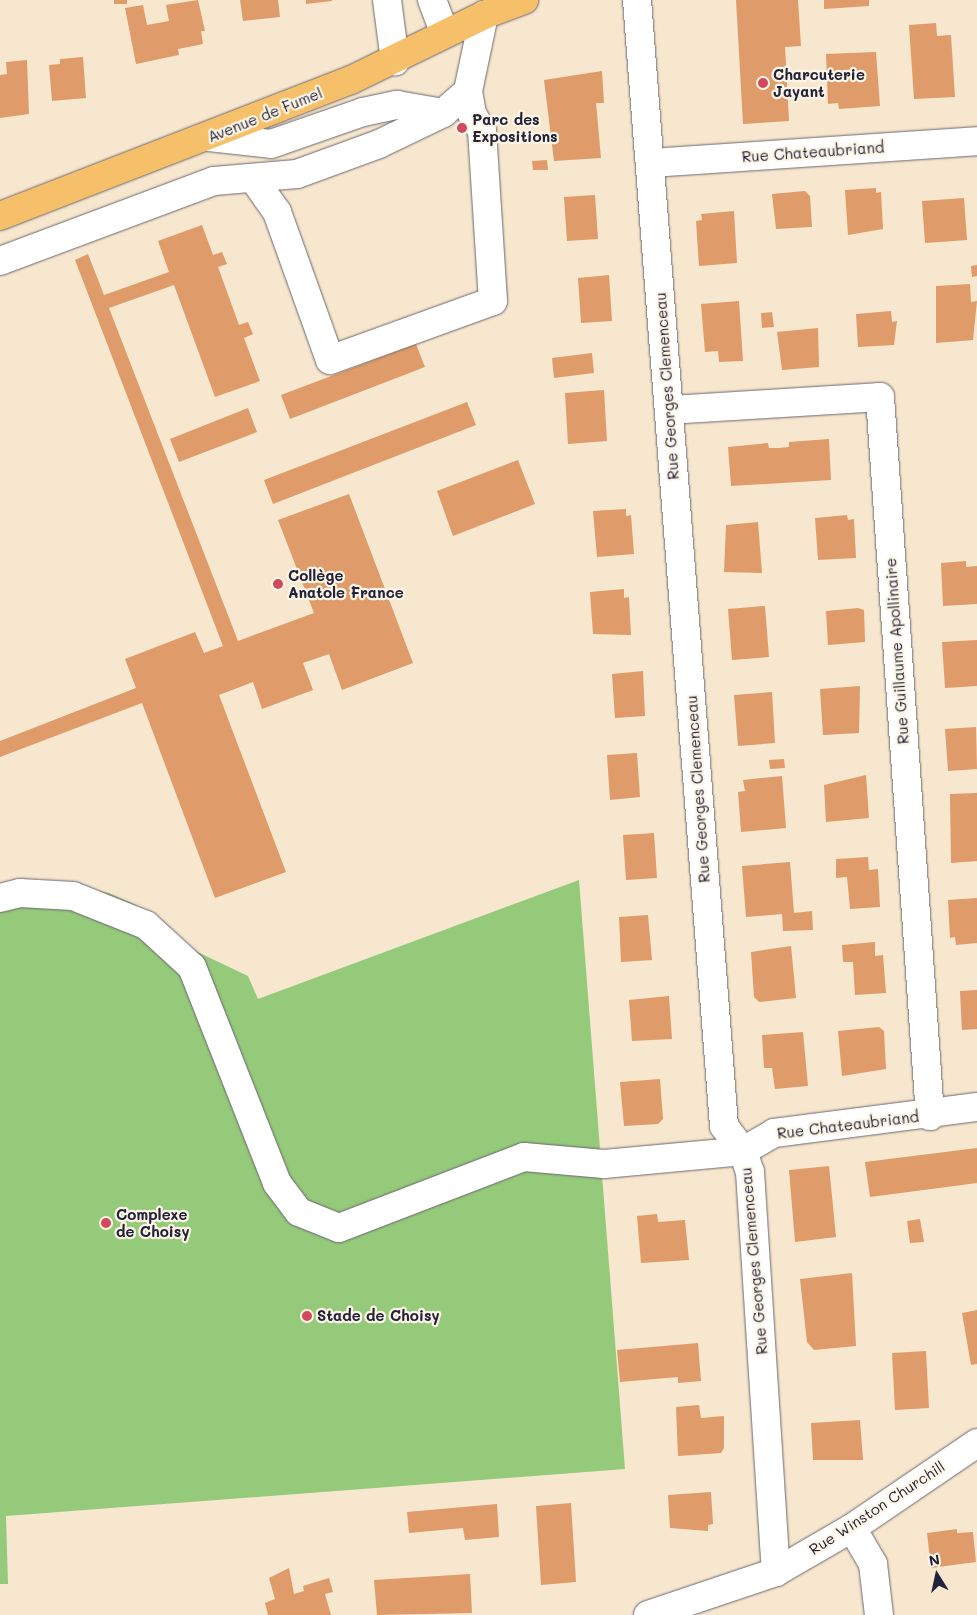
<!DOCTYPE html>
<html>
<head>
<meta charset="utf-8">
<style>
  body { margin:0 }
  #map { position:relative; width:977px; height:1615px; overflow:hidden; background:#f7e7ce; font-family:Mali,sans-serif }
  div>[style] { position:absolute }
  .green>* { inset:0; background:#95ca7b }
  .building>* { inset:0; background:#df9b69 }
  .roads { filter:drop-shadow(0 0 1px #6d676e) drop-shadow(0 0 1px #6d676e) }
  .minor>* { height:28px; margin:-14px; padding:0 14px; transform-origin:14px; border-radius:14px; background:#fff }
  .major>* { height:28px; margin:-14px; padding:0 14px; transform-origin:14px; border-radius:14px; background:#f6c06b }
  .dots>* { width:14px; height:14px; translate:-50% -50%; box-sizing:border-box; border:2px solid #fcf5e5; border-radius:50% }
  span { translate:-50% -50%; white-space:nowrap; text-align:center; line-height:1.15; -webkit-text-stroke:4.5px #fcf5e5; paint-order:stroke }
  .poi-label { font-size:15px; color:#22223b; font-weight:700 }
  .left { translate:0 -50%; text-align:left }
  .street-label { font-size:15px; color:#22223b }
  .north { position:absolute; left:912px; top:1550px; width:50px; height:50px; -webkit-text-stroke:4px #fcf5e5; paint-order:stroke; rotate:350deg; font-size:14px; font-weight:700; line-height:20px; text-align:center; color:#22223b }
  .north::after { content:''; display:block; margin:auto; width:18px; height:22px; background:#22223b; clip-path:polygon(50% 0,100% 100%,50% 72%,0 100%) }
</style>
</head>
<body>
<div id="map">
  <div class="green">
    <div style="clip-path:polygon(579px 880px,625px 1469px,6px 1516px,8px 1584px,0 1584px,0 885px,47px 881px,109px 893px,136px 905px,187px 947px,248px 976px,258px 999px)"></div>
  </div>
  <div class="building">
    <div style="clip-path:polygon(114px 0,127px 0,127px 4px,114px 4px)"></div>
    <div style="clip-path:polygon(198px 0,205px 31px,201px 31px,203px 44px,178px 49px,179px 55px,136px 64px,125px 8px,143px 5px,147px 25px,169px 21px,166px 5px)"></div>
    <div style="clip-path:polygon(240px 0,278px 0,280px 17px,243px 21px)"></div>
    <div style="clip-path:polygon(306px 0,332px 0,332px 1px,306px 4px)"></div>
    <div style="clip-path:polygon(736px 0,798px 0,801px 46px,785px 47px,789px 121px,743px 124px)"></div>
    <div style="clip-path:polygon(824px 0,869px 0,869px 6px,824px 9px)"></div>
    <div style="clip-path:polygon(936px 23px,937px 36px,951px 35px,955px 97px,914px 99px,909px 25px)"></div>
    <div style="clip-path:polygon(876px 52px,880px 106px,839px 109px,838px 103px,828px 104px,826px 54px)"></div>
    <div style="clip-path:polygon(83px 57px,86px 98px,52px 101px,49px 65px,60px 64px,60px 59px)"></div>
    <div style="clip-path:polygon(27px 60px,29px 114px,0 118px,0 75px,7px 74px,6px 62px)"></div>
    <div style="clip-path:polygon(602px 71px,604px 103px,596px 103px,601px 158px,554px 161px,544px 80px)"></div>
    <div style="clip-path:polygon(547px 160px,548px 170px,533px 170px,532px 161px)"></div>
    <div style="clip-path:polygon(876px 188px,876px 193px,881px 192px,883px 229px,848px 235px,845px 190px)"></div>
    <div style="clip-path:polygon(805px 191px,810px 196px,812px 227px,776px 229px,772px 194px)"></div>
    <div style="clip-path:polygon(595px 195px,598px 239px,567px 241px,564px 197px)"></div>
    <div style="clip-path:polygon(964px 198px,967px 240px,925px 243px,922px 201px)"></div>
    <div style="clip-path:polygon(734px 211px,737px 263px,699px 266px,696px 221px,702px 220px,701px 214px)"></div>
    <div style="clip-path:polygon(202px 225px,213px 255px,222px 252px,227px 264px,218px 267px,239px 325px,248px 322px,253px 334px,244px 338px,260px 381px,215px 397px,174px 285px,109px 308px,238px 641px,314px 613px,278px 520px,349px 494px,413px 663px,342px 690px,329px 654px,303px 663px,313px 690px,262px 709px,253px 682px,219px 695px,286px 872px,215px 898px,142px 703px,0 757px,0 741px,136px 688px,125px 659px,195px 632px,204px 653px,223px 646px,75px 260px,88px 254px,104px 295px,169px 272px,158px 241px)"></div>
    <div style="clip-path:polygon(977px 265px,977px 276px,972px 277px,971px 266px)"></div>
    <div style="clip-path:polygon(609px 275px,612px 321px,581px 323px,578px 278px)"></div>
    <div style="clip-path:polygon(970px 284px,971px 302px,977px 301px,973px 340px,936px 343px,936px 286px)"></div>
    <div style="clip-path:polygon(739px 301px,743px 361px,719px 362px,718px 351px,705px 352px,701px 304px)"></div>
    <div style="clip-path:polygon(891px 311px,892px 322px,897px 321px,894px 345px,858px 347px,856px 314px)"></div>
    <div style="clip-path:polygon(772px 312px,774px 327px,762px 328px,761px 313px)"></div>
    <div style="clip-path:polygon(818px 328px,819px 367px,782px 370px,777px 332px)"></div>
    <div style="clip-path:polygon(416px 344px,425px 367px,290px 419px,281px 395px)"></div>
    <div style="clip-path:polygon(592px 353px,594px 373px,554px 378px,552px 358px)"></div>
    <div style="clip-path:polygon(604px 390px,607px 441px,568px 444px,565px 393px)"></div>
    <div style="clip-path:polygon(467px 402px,476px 425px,273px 504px,264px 480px)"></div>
    <div style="clip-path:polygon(248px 408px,257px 432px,179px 462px,170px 439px)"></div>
    <div style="clip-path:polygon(829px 439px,831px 480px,731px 486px,728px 447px,768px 443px,769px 448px,779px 448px,789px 447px,789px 442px)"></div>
    <div style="clip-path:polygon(518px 460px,535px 504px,453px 536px,437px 491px)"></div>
    <div style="clip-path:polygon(626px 509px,626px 516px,631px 515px,634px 554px,597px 557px,593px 511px)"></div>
    <div style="clip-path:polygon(847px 515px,848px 520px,854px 519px,856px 558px,818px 560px,815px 518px)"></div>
    <div style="clip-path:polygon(758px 522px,762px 573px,724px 572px,726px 525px)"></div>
    <div style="clip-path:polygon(966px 561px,966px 567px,977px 566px,977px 604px,943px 606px,941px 563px)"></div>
    <div style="clip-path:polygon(624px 589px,624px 598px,629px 597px,631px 635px,593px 634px,590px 592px)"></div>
    <div style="clip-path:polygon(765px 606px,769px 657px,732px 660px,728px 609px)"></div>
    <div style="clip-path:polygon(858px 608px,864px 610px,865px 642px,828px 645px,826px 611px)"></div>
    <div style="clip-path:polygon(977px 640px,977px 686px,945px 688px,942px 642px)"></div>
    <div style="clip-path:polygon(643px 671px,645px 716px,615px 718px,612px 674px)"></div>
    <div style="clip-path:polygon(860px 686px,859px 733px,823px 735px,820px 689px)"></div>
    <div style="clip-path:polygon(772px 692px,775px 743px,738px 746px,734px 695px)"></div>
    <div style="clip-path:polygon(976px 727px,977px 769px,948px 771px,945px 729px)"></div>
    <div style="clip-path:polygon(637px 753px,640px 797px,610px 800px,607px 755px)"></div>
    <div style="clip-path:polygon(784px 759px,785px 768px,770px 769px,769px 760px)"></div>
    <div style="clip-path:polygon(866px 775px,869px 818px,826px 822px,824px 785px)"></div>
    <div style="clip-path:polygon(782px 776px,786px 828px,741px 832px,738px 792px,745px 791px,743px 780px)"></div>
    <div style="clip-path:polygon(977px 793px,977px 861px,951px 863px,950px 794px)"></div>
    <div style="clip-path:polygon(654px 833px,657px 878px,626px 880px,623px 835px)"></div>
    <div style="clip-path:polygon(868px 857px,869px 870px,878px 869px,880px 907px,850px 909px,847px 877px,836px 878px,836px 859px)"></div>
    <div style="clip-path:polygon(790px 862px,794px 913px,812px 911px,813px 930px,783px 931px,782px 914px,746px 917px,742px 866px)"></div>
    <div style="clip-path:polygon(977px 898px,977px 943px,956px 945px,955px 937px,950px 938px,948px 900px)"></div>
    <div style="clip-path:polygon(648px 915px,652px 960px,621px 962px,619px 917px)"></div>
    <div style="clip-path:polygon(875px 942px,875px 956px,883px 955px,886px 993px,855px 995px,853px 962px,843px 962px,842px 945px)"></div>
    <div style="clip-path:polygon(791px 946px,796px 998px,759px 1002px,754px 997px,751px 952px)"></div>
    <div style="clip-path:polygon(977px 990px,977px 1029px,962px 1030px,960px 991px)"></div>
    <div style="clip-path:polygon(669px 996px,672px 1039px,632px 1041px,629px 1000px)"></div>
    <div style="clip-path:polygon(879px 1027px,884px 1031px,886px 1069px,842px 1076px,838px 1031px)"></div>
    <div style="clip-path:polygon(803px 1032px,808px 1086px,775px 1089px,772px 1068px,764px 1068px,762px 1035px)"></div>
    <div style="clip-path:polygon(660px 1079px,663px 1119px,658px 1124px,624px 1126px,620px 1082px)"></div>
    <div style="clip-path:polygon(977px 1148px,977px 1183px,870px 1197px,865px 1162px)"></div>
    <div style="clip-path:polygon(829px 1166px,836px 1237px,795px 1242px,789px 1170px)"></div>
    <div style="clip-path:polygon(657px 1214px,658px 1222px,685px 1220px,689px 1260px,641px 1263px,637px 1216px)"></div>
    <div style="clip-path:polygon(920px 1219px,924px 1242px,910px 1243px,907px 1221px)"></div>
    <div style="clip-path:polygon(852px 1273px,856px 1346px,814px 1350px,807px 1342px,800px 1279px)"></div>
    <div style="clip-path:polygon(977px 1310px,977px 1364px,971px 1365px,962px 1313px)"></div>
    <div style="clip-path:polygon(698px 1343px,701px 1381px,678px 1383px,678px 1377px,620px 1382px,617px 1350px)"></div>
    <div style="clip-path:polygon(926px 1351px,929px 1408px,895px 1410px,892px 1353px)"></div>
    <div style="clip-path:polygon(699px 1405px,701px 1418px,724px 1416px,724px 1448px,721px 1453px,678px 1456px,676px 1407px)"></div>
    <div style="clip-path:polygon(860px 1420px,863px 1460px,813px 1460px,811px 1423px)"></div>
    <div style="clip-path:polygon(711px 1492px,713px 1524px,708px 1525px,708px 1531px,670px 1528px,668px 1495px)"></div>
    <div style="clip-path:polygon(571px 1503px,576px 1582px,541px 1585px,536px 1506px)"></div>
    <div style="clip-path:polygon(497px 1504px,499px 1537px,465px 1540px,463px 1528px,409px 1533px,407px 1512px)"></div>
    <div style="clip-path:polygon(957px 1529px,957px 1533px,973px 1532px,976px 1562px,931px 1568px,927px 1533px)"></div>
    <div style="clip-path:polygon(289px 1568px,294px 1594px,304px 1591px,303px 1586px,329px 1578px,333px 1592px,325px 1594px,331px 1615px,268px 1615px,265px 1603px,275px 1599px,269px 1578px)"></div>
    <div style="clip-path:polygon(470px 1574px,472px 1613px,377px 1615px,374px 1580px)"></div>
  </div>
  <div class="roads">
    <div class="minor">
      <div style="left:387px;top:0;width:62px;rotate:82.5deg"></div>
      <div style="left:432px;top:0;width:36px;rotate:69deg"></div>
      <div style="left:637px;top:0;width:1129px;rotate:85.58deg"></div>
      <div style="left:724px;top:1126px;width:31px;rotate:53deg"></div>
      <div style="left:743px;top:1151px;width:22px;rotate:72deg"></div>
      <div style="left:750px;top:1172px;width:401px;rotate:86.3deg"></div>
      <div style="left:209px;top:137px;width:62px;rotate:6.4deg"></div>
      <div style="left:271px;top:144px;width:97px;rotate:-19.2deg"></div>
      <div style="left:363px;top:112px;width:35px;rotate:-12deg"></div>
      <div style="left:397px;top:105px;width:47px;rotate:9.9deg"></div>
      <div style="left:650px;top:163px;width:328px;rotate:-3.8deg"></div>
      <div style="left:253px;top:178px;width:42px;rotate:54.8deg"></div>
      <div style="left:277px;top:212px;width:157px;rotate:70.3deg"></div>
      <div style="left:330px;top:360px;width:173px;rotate:-19.9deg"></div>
      <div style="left:493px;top:301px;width:170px;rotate:-93.7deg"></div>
      <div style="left:482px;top:131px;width:20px;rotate:-120deg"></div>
      <div style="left:472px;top:114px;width:23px;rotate:-100deg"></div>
      <div style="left:0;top:261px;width:228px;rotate:-20.5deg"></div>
      <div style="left:214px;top:181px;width:83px;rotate:-4.8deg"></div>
      <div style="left:297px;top:174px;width:87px;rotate:-20.1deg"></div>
      <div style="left:379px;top:144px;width:71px;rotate:-25.8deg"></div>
      <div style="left:443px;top:113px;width:33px;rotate:-41deg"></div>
      <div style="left:468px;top:91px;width:78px;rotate:-78.1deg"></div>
      <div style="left:669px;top:410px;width:211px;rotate:-3.5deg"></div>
      <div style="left:880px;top:397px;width:721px;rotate:86.02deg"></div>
      <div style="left:0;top:898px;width:21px;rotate:-14deg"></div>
      <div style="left:20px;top:893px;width:53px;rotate:3.2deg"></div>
      <div style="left:73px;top:896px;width:79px;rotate:21.7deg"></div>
      <div style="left:146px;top:925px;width:62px;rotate:42.4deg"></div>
      <div style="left:192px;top:967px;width:232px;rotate:68.5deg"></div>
      <div style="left:277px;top:1183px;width:36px;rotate:53deg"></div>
      <div style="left:299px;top:1212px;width:43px;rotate:21.8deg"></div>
      <div style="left:339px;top:1228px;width:198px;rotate:-21deg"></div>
      <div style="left:524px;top:1157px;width:80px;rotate:5deg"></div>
      <div style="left:604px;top:1164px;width:140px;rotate:-5.3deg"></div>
      <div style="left:743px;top:1151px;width:36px;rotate:-30deg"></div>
      <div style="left:774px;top:1133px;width:205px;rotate:-7.3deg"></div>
      <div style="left:852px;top:1528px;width:42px;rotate:59.7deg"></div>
      <div style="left:873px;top:1564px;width:51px;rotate:83.3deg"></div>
      <div style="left:648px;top:1615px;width:135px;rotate:-18.6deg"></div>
      <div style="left:776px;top:1572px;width:88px;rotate:-30.1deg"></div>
      <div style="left:852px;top:1528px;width:151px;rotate:-34.2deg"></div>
    </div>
    <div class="major">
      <div style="left:0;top:216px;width:376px;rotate:-21.2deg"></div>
      <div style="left:351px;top:80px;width:148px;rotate:-26deg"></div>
      <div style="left:484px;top:15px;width:43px;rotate:-20.6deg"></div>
    </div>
  </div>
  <div class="dots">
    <div style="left:763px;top:83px;background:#d1495b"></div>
    <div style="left:462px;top:128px;background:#d1495b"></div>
    <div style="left:278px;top:584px;background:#d1495b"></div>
    <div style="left:106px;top:1223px;background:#d1495b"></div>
    <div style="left:307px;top:1316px;background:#d1495b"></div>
  </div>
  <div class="poi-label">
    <span class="left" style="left:773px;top:83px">Charcuterie<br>Jayant</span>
    <span class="left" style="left:472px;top:128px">Parc des<br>Expositions</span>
    <span class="left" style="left:288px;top:584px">Collège<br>Anatole France</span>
    <span class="left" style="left:116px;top:1223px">Complexe<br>de Choisy</span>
    <span class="left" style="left:317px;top:1316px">Stade de Choisy</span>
  </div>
  <div class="street-label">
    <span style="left:265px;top:115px;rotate:-22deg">Avenue de Fumel</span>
    <span style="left:813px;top:152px;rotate:-4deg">Rue Chateaubriand</span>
    <span style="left:667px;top:386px;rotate:-94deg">Rue Georges Clemenceau</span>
    <span style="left:897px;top:651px;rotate:-94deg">Rue Guillaume Apollinaire</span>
    <span style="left:698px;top:789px;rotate:-94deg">Rue Georges Clemenceau</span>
    <span style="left:848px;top:1125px;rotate:-7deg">Rue Chateaubriand</span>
    <span style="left:754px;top:1261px;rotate:-95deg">Rue Georges Clemenceau</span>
    <span style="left:877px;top:1508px;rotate:-33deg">Rue Winston Churchill</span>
  </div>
  <div class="north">N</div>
</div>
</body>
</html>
